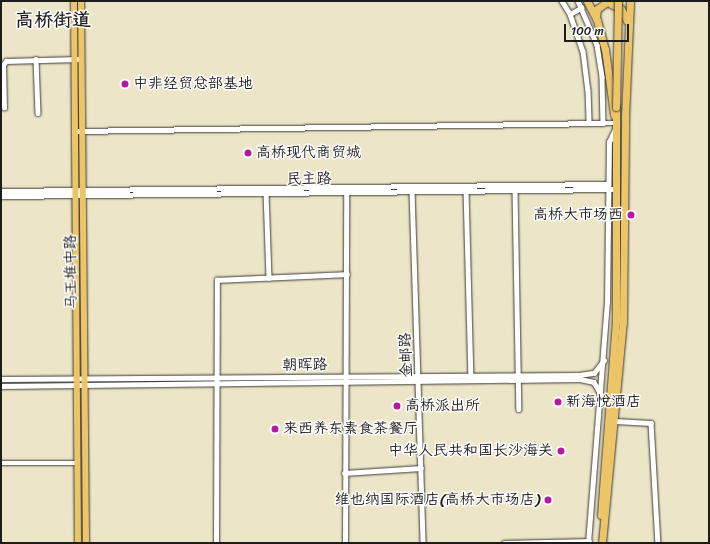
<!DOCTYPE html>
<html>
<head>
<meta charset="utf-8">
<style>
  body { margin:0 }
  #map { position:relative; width:710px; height:544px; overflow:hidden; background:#ede5c7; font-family:Sriracha,"LXGW WenKai TC",sans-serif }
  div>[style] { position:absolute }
  .roads { filter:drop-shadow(0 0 1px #3b3a36) drop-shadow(0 0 1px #3b3a36) }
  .minor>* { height:4.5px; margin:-2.25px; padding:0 2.25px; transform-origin:2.25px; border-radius:2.25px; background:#fff }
  .major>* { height:6px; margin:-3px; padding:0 3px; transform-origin:3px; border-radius:3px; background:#edc569 }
  .highway>* { height:7px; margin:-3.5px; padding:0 3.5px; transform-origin:3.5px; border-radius:3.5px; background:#edc569 }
  .bridges { filter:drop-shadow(0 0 1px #3b3a36) drop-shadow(0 0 1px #3b3a36) }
  .highway-bridge>* { height:7px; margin:-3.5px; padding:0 3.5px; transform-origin:3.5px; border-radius:3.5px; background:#edc569 }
  .dots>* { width:11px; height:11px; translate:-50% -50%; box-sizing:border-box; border:2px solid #fff; border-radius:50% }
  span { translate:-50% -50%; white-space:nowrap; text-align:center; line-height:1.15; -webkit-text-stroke:3px #fff; paint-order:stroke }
  .poi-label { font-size:15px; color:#1c1c1c }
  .left { translate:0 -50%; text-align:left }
  .right { translate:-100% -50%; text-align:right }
  .street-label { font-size:15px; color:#1c1c1c }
  .district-label { font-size:19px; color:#1c1c1c; font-weight:700 }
  .frame { position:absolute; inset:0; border:2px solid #1c1c1c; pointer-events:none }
  .scale { position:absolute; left:564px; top:24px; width:65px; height:18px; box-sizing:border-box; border:2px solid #1c1c1c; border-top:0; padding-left:5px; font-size:12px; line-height:14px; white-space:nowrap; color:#1c1c1c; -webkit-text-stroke:3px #fff; paint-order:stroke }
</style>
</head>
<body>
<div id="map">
  <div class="roads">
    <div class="minor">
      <div style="left:562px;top:1px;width:15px;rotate:58deg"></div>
      <div style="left:570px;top:14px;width:39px;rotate:71deg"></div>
      <div style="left:583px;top:51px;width:39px;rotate:83deg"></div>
      <div style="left:588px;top:90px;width:33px;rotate:88deg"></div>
      <div style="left:578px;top:1px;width:48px;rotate:66.6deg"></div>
      <div style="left:597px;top:45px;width:32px;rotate:81deg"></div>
      <div style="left:602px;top:77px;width:46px;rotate:88.8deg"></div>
      <div style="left:603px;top:123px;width:12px"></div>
      <div style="left:570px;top:14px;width:13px;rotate:-29deg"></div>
      <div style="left:36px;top:59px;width:54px;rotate:87.9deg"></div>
      <div style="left:4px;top:108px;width:43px;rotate:-91.3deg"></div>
      <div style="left:3px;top:65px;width:5px;rotate:-53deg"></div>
      <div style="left:6px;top:61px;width:72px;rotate:-1.6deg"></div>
      <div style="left:75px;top:131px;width:528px;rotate:-0.87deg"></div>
      <div style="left:412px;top:190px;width:353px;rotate:88.2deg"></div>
      <div style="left:466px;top:190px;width:186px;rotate:88.5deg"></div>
      <div style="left:515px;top:190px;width:219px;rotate:89deg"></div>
      <div style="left:1px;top:191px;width:607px;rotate:-0.66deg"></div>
      <div style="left:266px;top:192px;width:86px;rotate:88deg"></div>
      <div style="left:1px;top:196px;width:616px;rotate:-0.65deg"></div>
      <div style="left:1px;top:379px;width:578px;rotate:-0.4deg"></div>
      <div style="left:579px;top:375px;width:15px;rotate:-8deg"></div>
      <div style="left:594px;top:373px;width:16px;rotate:-52deg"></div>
      <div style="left:1px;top:386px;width:579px;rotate:-0.69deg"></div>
      <div style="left:580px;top:379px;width:14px;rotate:12deg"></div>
      <div style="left:594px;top:382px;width:14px;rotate:60deg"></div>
      <div style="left:615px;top:421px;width:36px;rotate:3deg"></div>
      <div style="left:651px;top:423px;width:120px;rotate:86.7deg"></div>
      <div style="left:1px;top:463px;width:77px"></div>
      <div style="left:344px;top:473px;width:77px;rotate:-3.7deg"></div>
      <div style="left:216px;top:543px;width:263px;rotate:-89.8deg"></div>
      <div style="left:217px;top:280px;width:130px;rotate:-2.6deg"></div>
      <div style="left:345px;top:543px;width:352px;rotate:-89.8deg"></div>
      <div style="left:504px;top:543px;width:85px;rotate:-1.3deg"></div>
      <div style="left:588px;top:543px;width:241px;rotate:-85.5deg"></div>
      <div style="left:607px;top:303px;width:161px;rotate:-89.3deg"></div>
      <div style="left:609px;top:142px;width:14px;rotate:-65deg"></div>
    </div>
    <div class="major">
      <div style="left:74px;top:1px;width:542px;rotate:89.58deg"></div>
      <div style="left:81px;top:1px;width:542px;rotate:89.47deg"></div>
    </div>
    <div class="highway">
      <div style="left:587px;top:1px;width:21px;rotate:62deg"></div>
      <div style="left:597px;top:20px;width:30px;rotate:75deg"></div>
      <div style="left:605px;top:49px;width:67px;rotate:82.2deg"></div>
      <div style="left:596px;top:18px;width:9px;rotate:-84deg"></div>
      <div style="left:597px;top:9px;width:12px;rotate:-35deg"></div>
      <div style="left:607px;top:2px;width:16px;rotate:27deg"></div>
      <div style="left:621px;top:9px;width:13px;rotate:63deg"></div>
      <div style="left:601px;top:515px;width:194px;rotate:-85.6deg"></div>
      <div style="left:616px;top:322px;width:215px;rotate:-90deg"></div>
      <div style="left:602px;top:543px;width:222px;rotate:-84.6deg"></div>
      <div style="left:623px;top:322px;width:205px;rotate:-89.4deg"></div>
      <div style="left:625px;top:117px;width:116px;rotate:-87.5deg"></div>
    </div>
  </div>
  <div class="bridges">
    <div class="highway-bridge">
      <div style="left:616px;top:107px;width:106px;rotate:-88.9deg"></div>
    </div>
  </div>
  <div class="dots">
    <div style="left:125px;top:84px;background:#b5179e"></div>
    <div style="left:248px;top:153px;background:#b5179e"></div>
    <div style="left:631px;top:215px;background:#b5179e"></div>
    <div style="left:558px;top:402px;background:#b5179e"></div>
    <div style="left:397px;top:406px;background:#b5179e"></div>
    <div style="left:275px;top:429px;background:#b5179e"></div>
    <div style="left:561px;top:451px;background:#b5179e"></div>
    <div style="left:548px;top:500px;background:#b5179e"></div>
  </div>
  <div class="poi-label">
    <span class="left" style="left:133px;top:84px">中非经贸总部基地</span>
    <span class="left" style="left:256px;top:153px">高桥现代商贸城</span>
    <span class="right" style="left:623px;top:215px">高桥大市场西</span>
    <span class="left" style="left:566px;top:402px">新海悦酒店</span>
    <span class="left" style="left:405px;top:406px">高桥派出所</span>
    <span class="left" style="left:283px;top:429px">来西养东素食茶餐厅</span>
    <span class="right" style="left:553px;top:451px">中华人民共和国长沙海关</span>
    <span class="right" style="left:540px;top:500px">维也纳国际酒店(高桥大市场店)</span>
  </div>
  <div class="street-label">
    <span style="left:309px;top:179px;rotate:-1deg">民主路</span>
    <span style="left:71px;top:272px;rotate:-91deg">马王堆中路</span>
    <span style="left:406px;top:355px;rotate:-92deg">金邮路</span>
    <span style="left:305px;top:365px;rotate:-1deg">朝晖路</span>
  </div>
  <div class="district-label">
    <span style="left:53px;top:20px">高桥街道</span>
  </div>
  <div class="frame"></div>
  <div class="scale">100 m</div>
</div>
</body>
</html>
